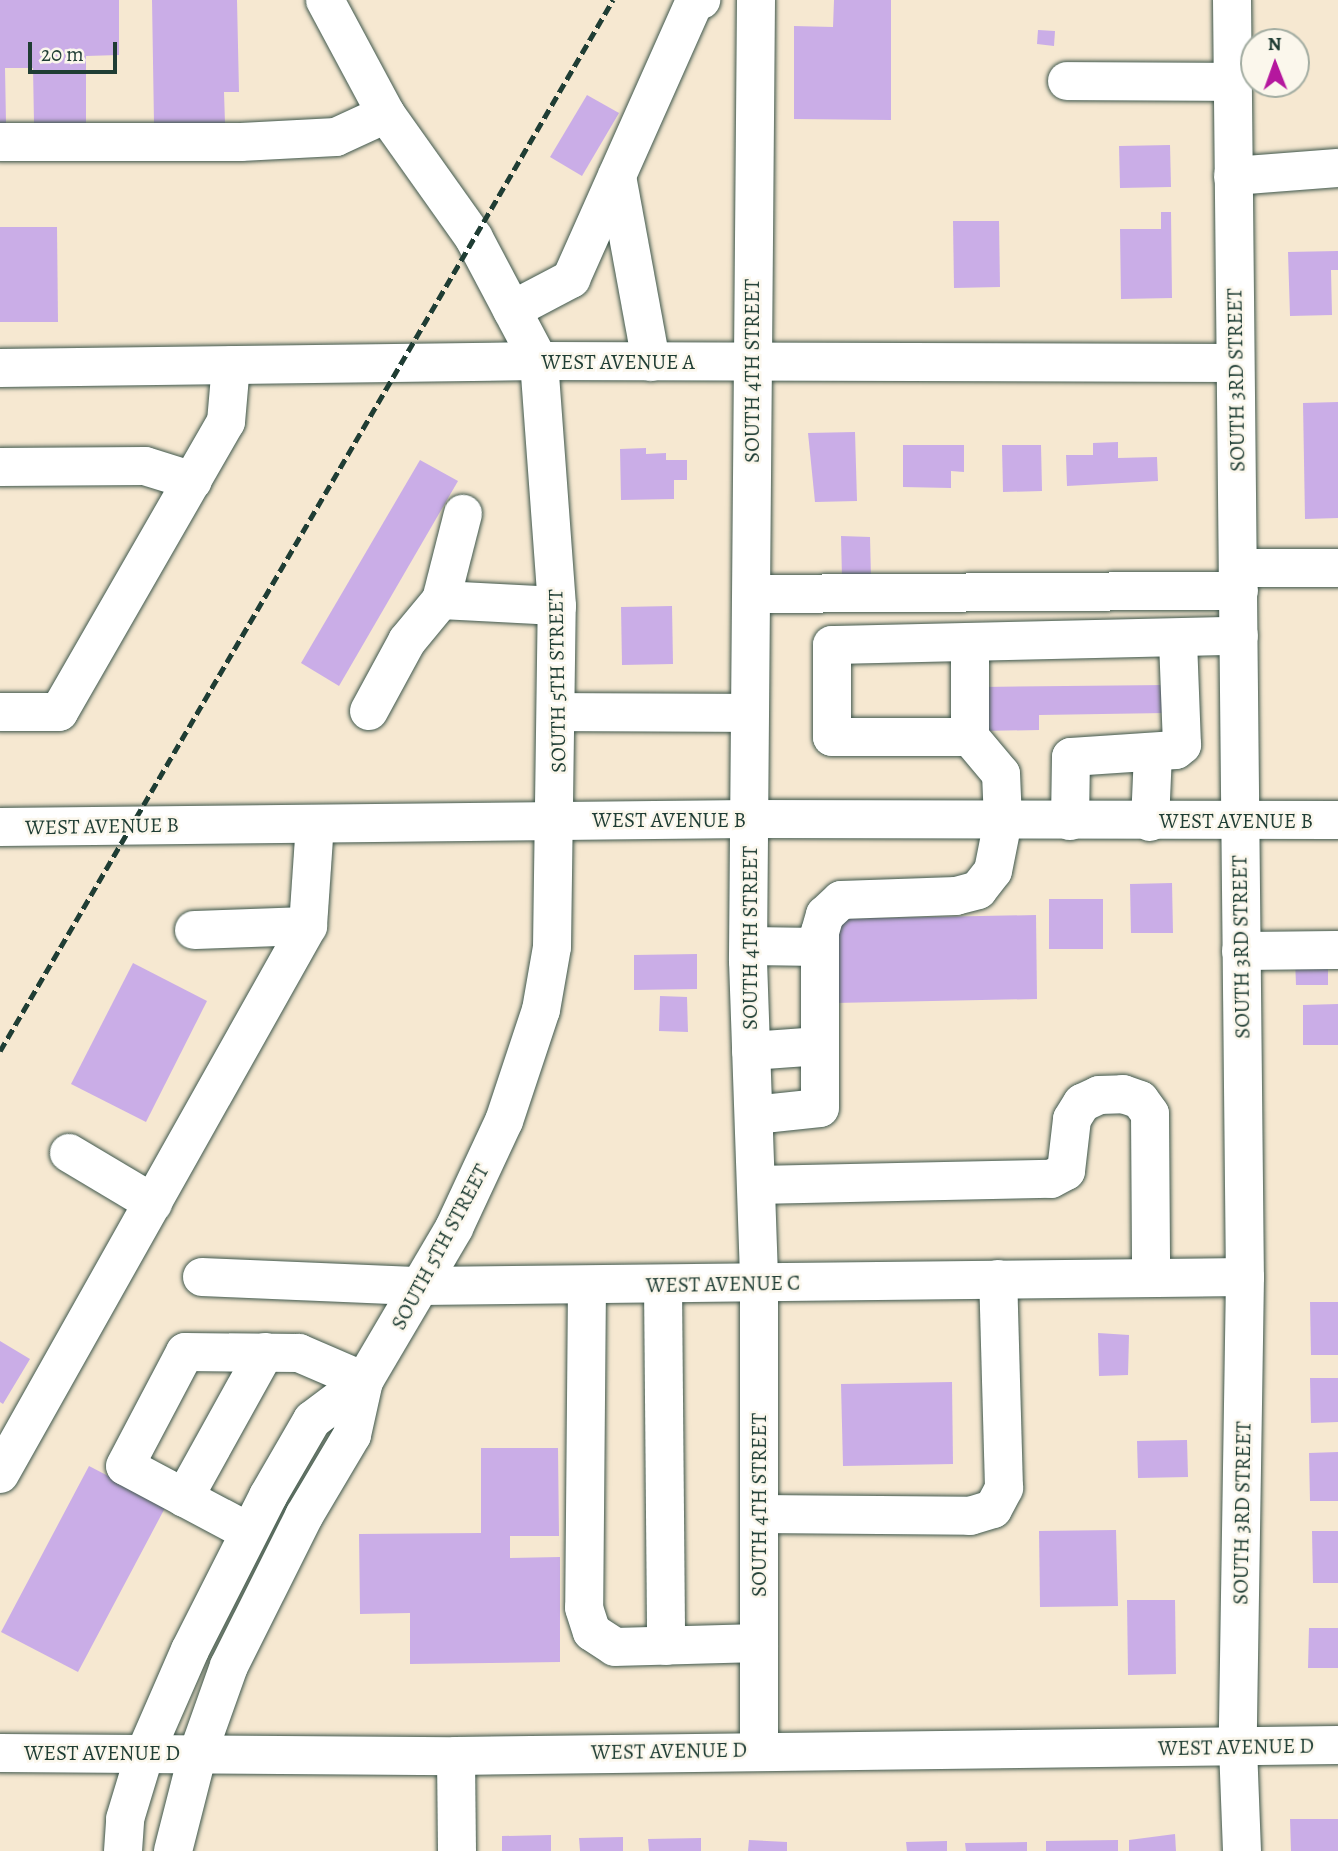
<!DOCTYPE html>
<html>
<head>
<meta charset="utf-8">
<style>
  body { margin:0 }
  #map { position:relative; width:1338px; height:1851px; overflow:hidden; background:#f6e8d1; font-family:Alegreya,serif }
  div>[style] { position:absolute }
  .building>* { inset:0; background:#caade7 }
  .roads { filter:drop-shadow(0 0 2px #3f574c) drop-shadow(0 0 2px #3f574c) }
  .minor>* { height:38px; margin:-19px; padding:0 19px; transform-origin:19px; border-radius:19px; background:#fff }
  .major>* { height:38px; margin:-19px; padding:0 19px; transform-origin:19px; border-radius:19px; background:#fff }
  .rail>* { height:5px; margin-top:-2.5px; transform-origin:0; background:repeating-linear-gradient(90deg,#1f3d34 0 10px,transparent 0 15px) }
  span { translate:-50% -50%; white-space:nowrap; text-align:center; line-height:1.15; -webkit-text-stroke:5px #fbf7ec; paint-order:stroke }
  .street-label { font-size:21px; color:#1f3d34 }
  .north { position:absolute; left:1240px; top:28px; width:70px; height:70px; box-sizing:border-box; background:#fbf7ec; border:2px solid #a3ada2; border-radius:50%; rotate:359deg; font-size:19px; font-weight:700; line-height:28px; text-align:center; color:#1f3d34 }
  .north::after { content:''; display:block; margin:auto; width:24px; height:32px; background:#b5179e; clip-path:polygon(50% 0,100% 100%,50% 72%,0 100%) }
  .scale { position:absolute; left:28px; top:42px; width:89px; height:32px; box-sizing:border-box; border:4px solid #1f3d34; border-top:0; padding-left:9px; font-size:21px; line-height:24px; white-space:nowrap; color:#1f3d34; -webkit-text-stroke:5px #fbf7ec; paint-order:stroke }
</style>
</head>
<body>
<div id="map">
  <div class="building">
    <div style="clip-path:polygon(0 0,119px 0,119px 55px,86px 56px,86px 123px,34px 123px,33px 68px,5px 68px,6px 123px,0 123px)"></div>
    <div style="clip-path:polygon(152px 0,237px 0,239px 92px,224px 92px,225px 123px,154px 124px)"></div>
    <div style="clip-path:polygon(834px 0,891px 0,891px 120px,794px 119px,794px 26px,833px 27px)"></div>
    <div style="clip-path:polygon(1038px 30px,1055px 31px,1054px 46px,1037px 44px)"></div>
    <div style="clip-path:polygon(587px 95px,619px 113px,582px 176px,550px 157px)"></div>
    <div style="clip-path:polygon(1170px 145px,1171px 187px,1120px 188px,1119px 146px)"></div>
    <div style="clip-path:polygon(1161px 212px,1171px 212px,1172px 298px,1121px 299px,1120px 229px,1161px 229px)"></div>
    <div style="clip-path:polygon(953px 221px,999px 221px,1000px 287px,954px 288px)"></div>
    <div style="clip-path:polygon(0 227px,57px 227px,58px 322px,0 322px)"></div>
    <div style="clip-path:polygon(1338px 251px,1338px 270px,1331px 270px,1332px 315px,1290px 316px,1288px 252px)"></div>
    <div style="clip-path:polygon(1338px 402px,1338px 518px,1305px 519px,1303px 403px)"></div>
    <div style="clip-path:polygon(855px 432px,857px 501px,815px 502px,808px 433px)"></div>
    <div style="clip-path:polygon(1118px 442px,1118px 458px,1157px 457px,1158px 481px,1067px 486px,1066px 455px,1093px 455px,1093px 443px)"></div>
    <div style="clip-path:polygon(903px 445px,964px 445px,964px 472px,951px 471px,951px 488px,903px 487px)"></div>
    <div style="clip-path:polygon(1002px 445px,1041px 445px,1042px 491px,1003px 492px)"></div>
    <div style="clip-path:polygon(646px 448px,646px 454px,666px 453px,666px 460px,687px 460px,687px 480px,674px 480px,674px 499px,621px 500px,620px 449px)"></div>
    <div style="clip-path:polygon(420px 460px,458px 481px,339px 686px,301px 663px)"></div>
    <div style="clip-path:polygon(841px 536px,870px 537px,871px 578px,842px 578px)"></div>
    <div style="clip-path:polygon(672px 606px,673px 664px,622px 665px,621px 607px)"></div>
    <div style="clip-path:polygon(1166px 685px,1166px 713px,1039px 715px,1039px 730px,981px 731px,981px 687px)"></div>
    <div style="clip-path:polygon(1172px 883px,1173px 933px,1131px 933px,1130px 884px)"></div>
    <div style="clip-path:polygon(1049px 899px,1103px 899px,1103px 949px,1049px 949px)"></div>
    <div style="clip-path:polygon(1036px 915px,1037px 999px,834px 1003px,832px 919px)"></div>
    <div style="clip-path:polygon(697px 954px,697px 989px,634px 990px,634px 955px)"></div>
    <div style="clip-path:polygon(1328px 958px,1328px 985px,1296px 985px,1295px 959px)"></div>
    <div style="clip-path:polygon(133px 963px,207px 1001px,146px 1122px,71px 1084px)"></div>
    <div style="clip-path:polygon(660px 996px,687px 997px,688px 1032px,659px 1031px)"></div>
    <div style="clip-path:polygon(1338px 1004px,1338px 1045px,1303px 1045px,1303px 1005px)"></div>
    <div style="clip-path:polygon(1310px 1302px,1338px 1302px,1338px 1355px,1311px 1355px)"></div>
    <div style="clip-path:polygon(1098px 1333px,1129px 1335px,1128px 1375px,1099px 1376px)"></div>
    <div style="clip-path:polygon(0 1341px,30px 1359px,3px 1404px,0 1402px)"></div>
    <div style="clip-path:polygon(1310px 1378px,1338px 1378px,1338px 1422px,1311px 1423px)"></div>
    <div style="clip-path:polygon(952px 1382px,953px 1464px,843px 1466px,841px 1384px)"></div>
    <div style="clip-path:polygon(1187px 1440px,1188px 1477px,1138px 1478px,1137px 1441px)"></div>
    <div style="clip-path:polygon(481px 1448px,558px 1448px,559px 1536px,510px 1536px,510px 1558px,560px 1557px,560px 1662px,410px 1664px,410px 1613px,360px 1614px,359px 1534px,481px 1533px)"></div>
    <div style="clip-path:polygon(1338px 1452px,1338px 1501px,1310px 1501px,1309px 1453px)"></div>
    <div style="clip-path:polygon(89px 1466px,166px 1506px,78px 1672px,1px 1632px)"></div>
    <div style="clip-path:polygon(1116px 1530px,1118px 1606px,1040px 1607px,1039px 1531px)"></div>
    <div style="clip-path:polygon(1312px 1531px,1338px 1531px,1338px 1583px,1313px 1583px)"></div>
    <div style="clip-path:polygon(1127px 1600px,1175px 1600px,1176px 1674px,1128px 1675px)"></div>
    <div style="clip-path:polygon(1309px 1628px,1338px 1628px,1338px 1668px,1308px 1668px)"></div>
    <div style="clip-path:polygon(1290px 1819px,1338px 1819px,1338px 1851px,1291px 1851px)"></div>
    <div style="clip-path:polygon(1175px 1834px,1176px 1851px,1129px 1851px,1129px 1840px)"></div>
    <div style="clip-path:polygon(551px 1835px,551px 1851px,502px 1851px,502px 1836px)"></div>
    <div style="clip-path:polygon(623px 1837px,623px 1851px,580px 1851px,579px 1838px)"></div>
    <div style="clip-path:polygon(701px 1838px,701px 1851px,649px 1851px,648px 1839px)"></div>
    <div style="clip-path:polygon(749px 1840px,787px 1842px,787px 1851px,748px 1851px)"></div>
    <div style="clip-path:polygon(1118px 1840px,1118px 1851px,1046px 1851px,1046px 1841px)"></div>
    <div style="clip-path:polygon(947px 1841px,947px 1851px,907px 1851px,906px 1842px)"></div>
    <div style="clip-path:polygon(1027px 1842px,1027px 1851px,966px 1851px,965px 1843px)"></div>
  </div>
  <div class="roads">
    <div class="minor">
      <div style="left:756px;top:0;width:961px;rotate:90.48deg"></div>
      <div style="left:748px;top:961px;width:323px;rotate:88deg"></div>
      <div style="left:759px;top:1284px;width:466px;rotate:90deg"></div>
      <div style="left:1232px;top:0;width:1277px;rotate:89.42deg"></div>
      <div style="left:1245px;top:1277px;width:470px;rotate:90.9deg"></div>
      <div style="left:1238px;top:1747px;width:104px;rotate:87.8deg"></div>
      <div style="left:1067px;top:81px;width:166px;rotate:0.3deg"></div>
      <div style="left:0;top:142px;width:241px"></div>
      <div style="left:241px;top:142px;width:95px;rotate:-3deg"></div>
      <div style="left:336px;top:137px;width:55px;rotate:-24.7deg"></div>
      <div style="left:617px;top:176px;width:189px;rotate:79.6deg"></div>
      <div style="left:1233px;top:176px;width:105px;rotate:-4.4deg"></div>
      <div style="left:512px;top:310px;width:67px;rotate:-27.7deg"></div>
      <div style="left:571px;top:279px;width:302px;rotate:-66deg"></div>
      <div style="left:694px;top:3px;width:8px;rotate:-23deg"></div>
      <div style="left:0;top:368px;width:539px;rotate:-0.74deg"></div>
      <div style="left:539px;top:361px;width:696px;rotate:0.16deg"></div>
      <div style="left:0;top:467px;width:145px;rotate:-0.4deg"></div>
      <div style="left:145px;top:466px;width:50px;rotate:17.4deg"></div>
      <div style="left:1239px;top:568px;width:99px"></div>
      <div style="left:752px;top:594px;width:487px;rotate:-0.4deg"></div>
      <div style="left:441px;top:600px;width:89px;rotate:-75.7deg"></div>
      <div style="left:369px;top:711px;width:80px;rotate:-61.5deg"></div>
      <div style="left:407px;top:641px;width:53px;rotate:-50.3deg"></div>
      <div style="left:441px;top:600px;width:116px;rotate:3deg"></div>
      <div style="left:0;top:712px;width:59px"></div>
      <div style="left:59px;top:712px;width:335px;rotate:-60.1deg"></div>
      <div style="left:226px;top:422px;width:57px;rotate:-85deg"></div>
      <div style="left:559px;top:712px;width:190px;rotate:0.3deg"></div>
      <div style="left:970px;top:737px;width:94px;rotate:-90deg"></div>
      <div style="left:1070px;top:821px;width:64px;rotate:-89.1deg"></div>
      <div style="left:1071px;top:757px;width:105px;rotate:-3.8deg"></div>
      <div style="left:1176px;top:750px;width:8px;rotate:-40deg"></div>
      <div style="left:1182px;top:745px;width:106px;rotate:-92.2deg"></div>
      <div style="left:1150px;top:822px;width:70px;rotate:-87.5deg"></div>
      <div style="left:194px;top:930px;width:114px;rotate:-2deg"></div>
      <div style="left:749px;top:946px;width:71px;rotate:0.8deg"></div>
      <div style="left:1241px;top:951px;width:97px;rotate:-0.6deg"></div>
      <div style="left:751px;top:1051px;width:69px;rotate:-4.1deg"></div>
      <div style="left:820px;top:1046px;width:114px;rotate:-90deg"></div>
      <div style="left:820px;top:932px;width:18px;rotate:-74deg"></div>
      <div style="left:825px;top:915px;width:22px;rotate:-43deg"></div>
      <div style="left:841px;top:900px;width:115px;rotate:-2deg"></div>
      <div style="left:956px;top:896px;width:23px;rotate:-15deg"></div>
      <div style="left:978px;top:890px;width:24px;rotate:-52deg"></div>
      <div style="left:993px;top:871px;width:51px;rotate:-78.7deg"></div>
      <div style="left:1003px;top:821px;width:47px;rotate:-92.4deg"></div>
      <div style="left:1001px;top:774px;width:48px;rotate:-130deg"></div>
      <div style="left:970px;top:737px;width:138px;rotate:180deg"></div>
      <div style="left:832px;top:737px;width:92px;rotate:-90deg"></div>
      <div style="left:832px;top:645px;width:407px;rotate:-1.3deg"></div>
      <div style="left:754px;top:1115px;width:66px;rotate:-6.1deg"></div>
      <div style="left:820px;top:1108px;width:62px;rotate:-90deg"></div>
      <div style="left:69px;top:1153px;width:98px;rotate:30.8deg"></div>
      <div style="left:756px;top:1185px;width:295px;rotate:-1.2deg"></div>
      <div style="left:1051px;top:1179px;width:17px;rotate:-28deg"></div>
      <div style="left:1066px;top:1171px;width:52px;rotate:-83.4deg"></div>
      <div style="left:1072px;top:1119px;width:19px;rotate:-58deg"></div>
      <div style="left:1082px;top:1103px;width:19px;rotate:-25deg"></div>
      <div style="left:1099px;top:1095px;width:24px;rotate:-2deg"></div>
      <div style="left:1123px;top:1094px;width:18px;rotate:19deg"></div>
      <div style="left:1140px;top:1100px;width:17px;rotate:54deg"></div>
      <div style="left:1150px;top:1114px;width:163px;rotate:89.6deg"></div>
      <div style="left:202px;top:1277px;width:219px;rotate:2.4deg"></div>
      <div style="left:421px;top:1286px;width:824px;rotate:-0.63deg"></div>
      <div style="left:663px;top:1284px;width:362px;rotate:89.5deg"></div>
      <div style="left:587px;top:1285px;width:323px;rotate:90.5deg"></div>
      <div style="left:584px;top:1608px;width:25px;rotate:72deg"></div>
      <div style="left:592px;top:1632px;width:27px;rotate:33deg"></div>
      <div style="left:615px;top:1647px;width:144px;rotate:-1.6deg"></div>
      <div style="left:0;top:1474px;width:629px;rotate:-60.66deg"></div>
      <div style="left:308px;top:926px;width:102px;rotate:-86.1deg"></div>
      <div style="left:184px;top:1498px;width:167px;rotate:-61deg"></div>
      <div style="left:759px;top:1514px;width:211px;rotate:0.5deg"></div>
      <div style="left:970px;top:1516px;width:24px;rotate:-17deg"></div>
      <div style="left:993px;top:1509px;width:24px;rotate:-62deg"></div>
      <div style="left:1004px;top:1488px;width:209px;rotate:-91.6deg"></div>
      <div style="left:249px;top:1532px;width:140px;rotate:-152deg"></div>
      <div style="left:125px;top:1466px;width:129px;rotate:-62.2deg"></div>
      <div style="left:185px;top:1352px;width:114px;rotate:0.5deg"></div>
      <div style="left:299px;top:1353px;width:71px;rotate:23.3deg"></div>
      <div style="left:456px;top:1756px;width:95px;rotate:89.4deg"></div>
      <div style="left:123px;top:1851px;width:32px;rotate:-86deg"></div>
      <div style="left:125px;top:1819px;width:69px;rotate:-73.1deg"></div>
      <div style="left:145px;top:1753px;width:112px;rotate:-66.4deg"></div>
      <div style="left:190px;top:1650px;width:173px;rotate:-63.1deg"></div>
      <div style="left:268px;top:1496px;width:88px;rotate:-59.9deg"></div>
      <div style="left:312px;top:1420px;width:65px;rotate:-36.9deg"></div>
      <div style="left:173px;top:1851px;width:101px;rotate:-75.7deg"></div>
      <div style="left:198px;top:1753px;width:92px;rotate:-70.4deg"></div>
      <div style="left:229px;top:1666px;width:168px;rotate:-63.4deg"></div>
      <div style="left:304px;top:1516px;width:94px;rotate:-59.3deg"></div>
      <div style="left:352px;top:1435px;width:55px;rotate:-77.5deg"></div>
      <div style="left:364px;top:1381px;width:178px;rotate:-59.5deg"></div>
      <div style="left:454px;top:1228px;width:118px;rotate:-65deg"></div>
      <div style="left:504px;top:1121px;width:117px;rotate:-71.6deg"></div>
      <div style="left:541px;top:1010px;width:64px;rotate:-80.1deg"></div>
      <div style="left:552px;top:947px;width:341px;rotate:-89.2deg"></div>
      <div style="left:557px;top:606px;width:246px;rotate:-94.2deg"></div>
      <div style="left:539px;top:361px;width:139px;rotate:-117.9deg"></div>
      <div style="left:474px;top:238px;width:152px;rotate:-125.4deg"></div>
      <div style="left:386px;top:114px;width:129px;rotate:-118.2deg"></div>
    </div>
    <div class="major">
      <div style="left:0;top:827px;width:749px;rotate:-0.61deg"></div>
      <div style="left:749px;top:819px;width:589px;rotate:0.1deg"></div>
      <div style="left:0;top:1753px;width:456px;rotate:0.4deg"></div>
      <div style="left:456px;top:1756px;width:882px;rotate:-0.71deg"></div>
    </div>
  </div>
  <div class="rail">
    <div style="left:0;top:1051px;width:1217px;rotate:-59.75deg"></div>
  </div>
  <div class="street-label">
    <span style="left:618px;top:362px">WEST AVENUE A</span>
    <span style="left:752px;top:371px;rotate:-90deg">SOUTH 4TH STREET</span>
    <span style="left:1236px;top:380px;rotate:-91deg">SOUTH 3RD STREET</span>
    <span style="left:557px;top:681px;rotate:-91deg">SOUTH 5TH STREET</span>
    <span style="left:669px;top:820px">WEST AVENUE B</span>
    <span style="left:1236px;top:821px">WEST AVENUE B</span>
    <span style="left:102px;top:826px;rotate:-1deg">WEST AVENUE B</span>
    <span style="left:750px;top:938px;rotate:-90deg">SOUTH 4TH STREET</span>
    <span style="left:1241px;top:947px;rotate:-91deg">SOUTH 3RD STREET</span>
    <span style="left:440px;top:1247px;rotate:-62deg">SOUTH 5TH STREET</span>
    <span style="left:723px;top:1284px;rotate:-1deg">WEST AVENUE C</span>
    <span style="left:759px;top:1505px;rotate:-90deg">SOUTH 4TH STREET</span>
    <span style="left:1242px;top:1513px;rotate:-89deg">SOUTH 3RD STREET</span>
    <span style="left:1236px;top:1747px;rotate:-1deg">WEST AVENUE D</span>
    <span style="left:669px;top:1751px;rotate:-1deg">WEST AVENUE D</span>
    <span style="left:102px;top:1753px">WEST AVENUE D</span>
  </div>
  <div class="north">N</div>
  <div class="scale">20 m</div>
</div>
</body>
</html>
